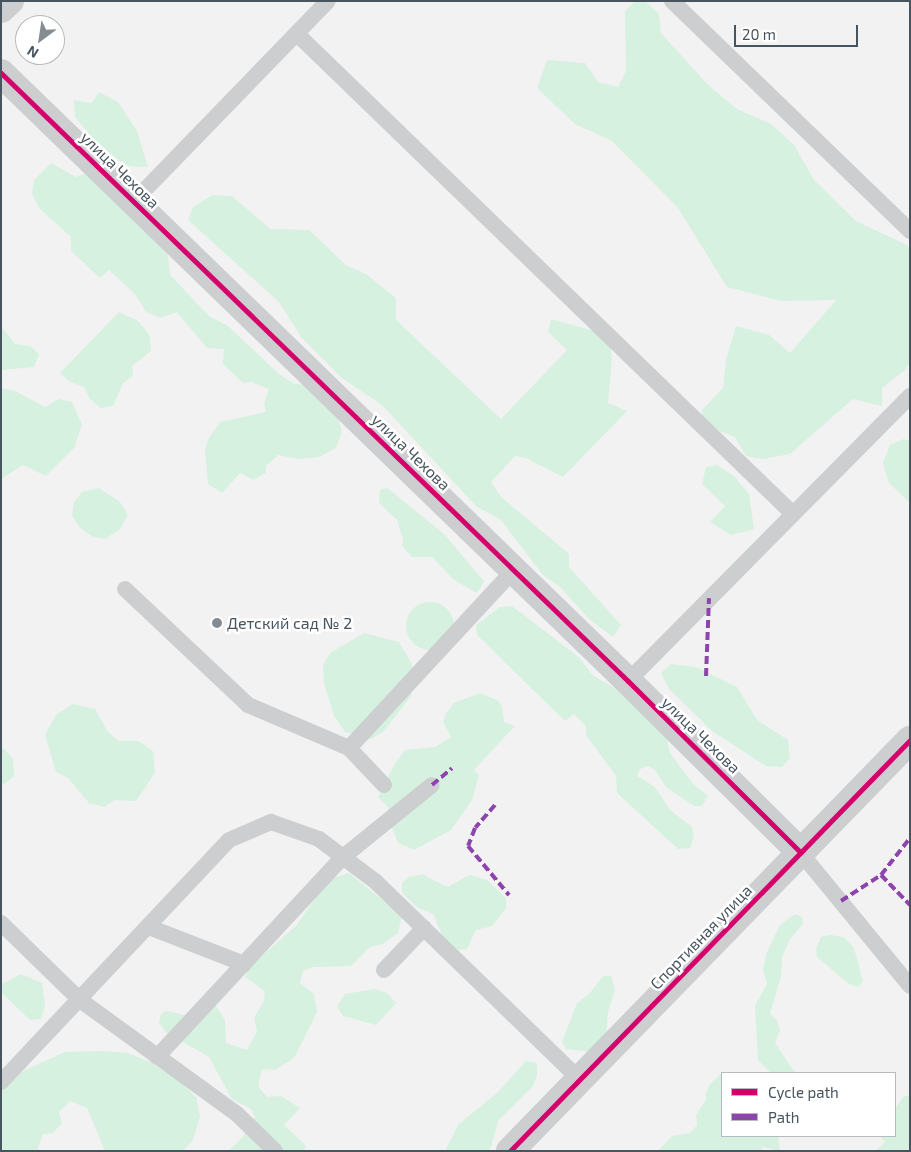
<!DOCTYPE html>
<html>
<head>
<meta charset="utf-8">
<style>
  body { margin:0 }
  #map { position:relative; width:911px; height:1152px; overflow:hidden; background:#f2f2f2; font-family:"Exo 2",sans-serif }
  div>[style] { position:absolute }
  .green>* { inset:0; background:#d6f1e0 }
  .round { border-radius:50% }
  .service>* { height:16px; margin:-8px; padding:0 8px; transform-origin:8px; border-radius:8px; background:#ccced0 }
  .minor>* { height:28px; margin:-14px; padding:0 14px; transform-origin:14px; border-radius:14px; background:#ccced0 }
  .quiet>* { height:4px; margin-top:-2px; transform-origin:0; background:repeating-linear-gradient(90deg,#8e44ad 0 8px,transparent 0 12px) }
  .cycleway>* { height:5px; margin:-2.5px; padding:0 2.5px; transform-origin:2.5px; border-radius:2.5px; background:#d6006c }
  .dots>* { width:14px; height:14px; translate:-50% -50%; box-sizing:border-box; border:2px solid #fff; border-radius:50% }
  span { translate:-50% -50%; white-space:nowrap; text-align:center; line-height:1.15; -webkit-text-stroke:5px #fff; paint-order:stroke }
  .street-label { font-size:16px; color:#48555f }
  .poi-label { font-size:16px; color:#48555f }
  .left { translate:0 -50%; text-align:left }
  .frame { position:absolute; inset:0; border:2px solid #48555f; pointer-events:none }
  .legend { position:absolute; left:721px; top:1072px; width:175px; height:65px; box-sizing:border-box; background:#fff; border:1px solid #b6bbbf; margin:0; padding:6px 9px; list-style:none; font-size:15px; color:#48555f }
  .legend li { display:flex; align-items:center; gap:10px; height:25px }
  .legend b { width:25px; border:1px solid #b6bbbf }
  .north { position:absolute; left:15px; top:15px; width:50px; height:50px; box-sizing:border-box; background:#fff; border:1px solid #b6bbbf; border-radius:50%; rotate:211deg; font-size:14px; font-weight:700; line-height:20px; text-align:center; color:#48555f }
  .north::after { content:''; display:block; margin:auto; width:18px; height:22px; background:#848c92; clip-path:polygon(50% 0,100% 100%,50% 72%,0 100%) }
  .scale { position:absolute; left:734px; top:25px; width:124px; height:22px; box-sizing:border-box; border:2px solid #48555f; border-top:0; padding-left:6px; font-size:15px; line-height:18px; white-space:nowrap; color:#48555f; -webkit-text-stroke:4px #fff; paint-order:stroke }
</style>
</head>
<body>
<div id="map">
  <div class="green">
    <div style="clip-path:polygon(635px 1px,645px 1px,659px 14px,661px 33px,707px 84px,737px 109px,771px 124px,794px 145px,814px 180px,856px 221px,907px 245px,910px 251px,910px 362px,904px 371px,882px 388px,882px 406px,853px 399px,790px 454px,763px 459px,746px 456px,735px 437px,701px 424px,702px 410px,723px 388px,726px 360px,736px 326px,769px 335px,790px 353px,836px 300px,781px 301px,727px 287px,678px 208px,612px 141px,575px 124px,537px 88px,547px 60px,585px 63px,598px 82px,618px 87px,626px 71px,625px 11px)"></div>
    <div style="clip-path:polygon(99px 92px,118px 102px,137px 131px,148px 167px,126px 166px,95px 141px,75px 117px,74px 100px,92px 103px)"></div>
    <div style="clip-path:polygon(51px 163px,76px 177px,100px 168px,168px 255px,170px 275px,209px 316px,228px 326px,280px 375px,295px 384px,308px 385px,337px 413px,342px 432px,336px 448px,319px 457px,298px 459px,278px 455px,266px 466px,266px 473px,253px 480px,240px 473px,222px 493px,208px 484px,205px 449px,209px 438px,220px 422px,266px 412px,264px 403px,269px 389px,251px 382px,243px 383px,223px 364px,224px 349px,207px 348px,177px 312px,160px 318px,146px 312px,135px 294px,109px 270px,100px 278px,71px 251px,71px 237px,40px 209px,32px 194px,34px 180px)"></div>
    <div style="clip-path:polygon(213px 195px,232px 196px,270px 229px,309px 230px,346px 265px,366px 274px,396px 298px,396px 320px,501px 419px,567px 350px,548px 332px,551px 319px,609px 335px,612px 357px,608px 403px,627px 411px,563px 477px,526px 458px,515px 456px,491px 482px,501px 497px,569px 554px,569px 567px,621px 625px,613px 637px,590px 620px,560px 587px,543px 575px,500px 519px,477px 507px,382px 405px,342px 378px,301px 337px,279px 302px,188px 220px,193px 207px)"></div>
    <div style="clip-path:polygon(119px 312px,138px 321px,149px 334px,151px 351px,132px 366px,133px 376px,123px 383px,113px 406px,101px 408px,90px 399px,84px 387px,69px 381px,60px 373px)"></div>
    <div style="clip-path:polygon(1px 326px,15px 344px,30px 346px,39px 354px,34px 367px,1px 370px)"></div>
    <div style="clip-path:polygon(1px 388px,15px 391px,45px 407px,59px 399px,72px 402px,82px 425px,74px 448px,46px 476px,23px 465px,1px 479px)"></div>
    <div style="clip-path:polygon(904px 439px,910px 441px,910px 503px,889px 483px,883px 463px,890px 445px)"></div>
    <div style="clip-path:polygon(717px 465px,734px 476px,749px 494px,754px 529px,731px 535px,710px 522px,725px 506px,702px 484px,706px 467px)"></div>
    <div style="clip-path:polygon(99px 488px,120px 502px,128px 515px,120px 529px,105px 539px,93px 537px,79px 527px,72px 515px,74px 502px,82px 492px)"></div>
    <div style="clip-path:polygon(387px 488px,443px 533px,484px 581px,477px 593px,454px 580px,432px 557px,412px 557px,402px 546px,403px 539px,397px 520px,379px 503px,380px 490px)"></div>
    <div class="round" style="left:406px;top:602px;width:48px;height:48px"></div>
    <div style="clip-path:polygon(512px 606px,580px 658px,592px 675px,631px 697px,664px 724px,670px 753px,693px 784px,708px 796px,702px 806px,694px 806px,666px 787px,655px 770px,648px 766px,640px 769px,637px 776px,655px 787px,670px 810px,692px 827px,694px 836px,690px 848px,678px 849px,617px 793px,616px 776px,586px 735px,586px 726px,574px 714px,565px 721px,477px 635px,476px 625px,500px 607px)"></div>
    <div style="clip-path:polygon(364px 633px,399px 642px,412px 664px,411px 696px,384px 731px,371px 739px,345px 732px,334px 716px,324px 683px,323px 665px,330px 653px)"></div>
    <div style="clip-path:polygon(671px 664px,696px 667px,737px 687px,757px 720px,788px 740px,790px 758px,782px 767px,766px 766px,712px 731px,669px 689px,661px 673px)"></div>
    <div style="clip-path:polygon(480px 693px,497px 700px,502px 706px,504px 722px,515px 726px,474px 770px,479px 775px,472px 800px,451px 830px,414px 850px,398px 843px,389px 820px,388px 807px,378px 797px,394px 765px,405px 750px,435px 747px,451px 737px,443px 722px,446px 713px,454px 703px)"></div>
    <div style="clip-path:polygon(73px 704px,95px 709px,108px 732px,119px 741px,138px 741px,153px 751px,155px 773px,136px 801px,115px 800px,104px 807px,89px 803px,68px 778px,56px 772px,45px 735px,56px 715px)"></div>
    <div style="clip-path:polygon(1px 746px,13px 759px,14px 776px,5px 784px,1px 783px)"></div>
    <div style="clip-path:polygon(349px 873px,402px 916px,398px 933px,383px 944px,370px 947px,351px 966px,313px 967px,303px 971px,300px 983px,314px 994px,317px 1012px,294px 1058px,275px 1070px,262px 1069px,258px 1086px,267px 1097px,281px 1096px,300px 1108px,284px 1125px,306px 1146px,303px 1151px,228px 1151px,242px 1138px,255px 1117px,251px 1109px,232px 1099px,209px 1057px,167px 1033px,159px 1023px,161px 1014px,166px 1011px,195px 1017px,208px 1003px,216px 1006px,225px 1020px,226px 1043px,247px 1050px,257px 1031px,254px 1018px,264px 1000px,265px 991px,245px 977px,249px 967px,296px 926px,313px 901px,321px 882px)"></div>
    <div style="clip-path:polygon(422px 874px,447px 887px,470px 875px,487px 880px,506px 898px,506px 908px,492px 926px,476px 930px,467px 949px,458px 950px,444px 939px,433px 914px,418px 908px,402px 893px,402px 883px,409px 877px)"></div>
    <div style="clip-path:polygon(795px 914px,802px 917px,803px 924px,790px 939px,782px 957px,781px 976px,770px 1014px,777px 1020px,780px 1030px,775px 1043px,795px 1073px,771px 1073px,758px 1060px,755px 1006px,767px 984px,763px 971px,766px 954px,780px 925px)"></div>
    <div style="clip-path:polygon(830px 935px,844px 937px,854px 948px,863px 981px,858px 987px,849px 984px,817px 957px,816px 949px,821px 937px)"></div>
    <div style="clip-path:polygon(21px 974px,42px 983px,45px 1005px,41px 1019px,30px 1020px,1px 992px,2px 984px)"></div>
    <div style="clip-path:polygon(603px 976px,611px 976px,615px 990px,608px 1012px,606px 1040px,593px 1052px,566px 1049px,562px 1042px,577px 1003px,589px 994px)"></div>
    <div style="clip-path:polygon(375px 989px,387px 993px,396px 1003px,376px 1025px,343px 1016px,337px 1006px,345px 994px)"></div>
    <div style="clip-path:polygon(102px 1051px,128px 1053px,150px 1062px,180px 1081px,196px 1097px,200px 1116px,193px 1140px,183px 1151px,105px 1151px,87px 1108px,70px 1101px,59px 1112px,62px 1123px,53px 1133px,43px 1134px,37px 1151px,1px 1151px,1px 1086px,25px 1070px,65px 1052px)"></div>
    <div style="clip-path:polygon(526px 1061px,537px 1063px,537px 1076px,533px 1086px,498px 1121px,490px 1151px,445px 1151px,458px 1125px,499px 1091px)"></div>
    <div style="clip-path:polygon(722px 1073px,722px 1136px,778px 1136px,780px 1151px,763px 1147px,761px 1151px,658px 1151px,672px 1136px,690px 1133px,697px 1125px,696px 1115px,707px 1098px,705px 1094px,710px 1084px)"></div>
    <div style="clip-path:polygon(910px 1095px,910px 1151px,876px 1151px,885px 1142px,880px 1136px,895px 1136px,895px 1109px,903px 1097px)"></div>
  </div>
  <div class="service">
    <div style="left:672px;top:1px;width:331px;rotate:44deg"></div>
    <div style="left:297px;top:34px;width:690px;rotate:44.06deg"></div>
    <div style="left:135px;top:200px;width:277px;rotate:-45.9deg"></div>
    <div style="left:125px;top:589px;width:169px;rotate:43.3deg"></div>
    <div style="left:248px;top:705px;width:110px;rotate:23.1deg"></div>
    <div style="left:628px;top:681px;width:401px;rotate:-45.3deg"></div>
    <div style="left:384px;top:785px;width:51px;rotate:-133.4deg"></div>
    <div style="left:349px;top:748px;width:243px;rotate:-47.2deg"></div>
    <div style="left:800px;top:852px;width:173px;rotate:50.6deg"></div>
    <div style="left:1px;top:923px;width:110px;rotate:44.3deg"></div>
    <div style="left:80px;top:1000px;width:194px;rotate:36deg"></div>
    <div style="left:237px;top:1114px;width:53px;rotate:44.2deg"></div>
    <div style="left:149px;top:927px;width:102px;rotate:21.3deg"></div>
    <div style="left:384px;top:970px;width:58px;rotate:-46.4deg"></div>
    <div style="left:157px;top:1057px;width:273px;rotate:-47.1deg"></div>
    <div style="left:343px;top:857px;width:114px;rotate:-39deg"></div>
    <div style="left:1px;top:1082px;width:332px;rotate:-46.7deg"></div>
    <div style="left:229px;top:840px;width:46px;rotate:-23.2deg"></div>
    <div style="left:271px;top:822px;width:51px;rotate:19.5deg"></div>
    <div style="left:319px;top:839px;width:71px;rotate:37deg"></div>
    <div style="left:376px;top:882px;width:284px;rotate:44.1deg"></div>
  </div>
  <div class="minor">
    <div style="left:1px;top:9px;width:12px;rotate:-42deg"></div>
    <div style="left:1px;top:73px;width:873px;rotate:44.12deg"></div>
    <div style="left:628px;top:681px;width:243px;rotate:44.8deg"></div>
    <div style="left:510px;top:1151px;width:574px;rotate:-45.78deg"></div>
  </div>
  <div class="quiet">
    <div style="left:706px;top:676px;width:78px;rotate:-87.8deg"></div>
    <div style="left:432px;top:785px;width:26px;rotate:-40deg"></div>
    <div style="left:495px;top:805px;width:30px;rotate:131deg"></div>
    <div style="left:475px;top:828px;width:19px;rotate:111deg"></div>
    <div style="left:468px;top:846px;width:64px;rotate:50.1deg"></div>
    <div style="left:881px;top:875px;width:42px;rotate:46deg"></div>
    <div style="left:841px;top:901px;width:48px;rotate:-33deg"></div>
    <div style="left:881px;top:875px;width:47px;rotate:-51.9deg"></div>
  </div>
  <div class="cycleway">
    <div style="left:1px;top:73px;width:873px;rotate:44.12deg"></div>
    <div style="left:628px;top:681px;width:243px;rotate:44.8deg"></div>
    <div style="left:510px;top:1151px;width:574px;rotate:-45.78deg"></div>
  </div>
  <div class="dots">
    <div style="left:217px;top:623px;background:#848c92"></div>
  </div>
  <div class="street-label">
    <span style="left:120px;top:170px;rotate:44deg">улица Чехова</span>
    <span style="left:411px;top:452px;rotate:44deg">улица Чехова</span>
    <span style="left:701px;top:735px;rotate:44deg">улица Чехова</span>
    <span style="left:701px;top:937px;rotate:-46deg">Спортивная улица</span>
  </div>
  <div class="poi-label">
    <span class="left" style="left:227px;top:623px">Детский сад № 2</span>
  </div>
  <div class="frame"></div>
  <ul class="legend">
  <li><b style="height:6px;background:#d6006c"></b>Cycle path</li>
  <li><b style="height:6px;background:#8e44ad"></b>Path</li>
  </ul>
  <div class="north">N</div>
  <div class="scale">20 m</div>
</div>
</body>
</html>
